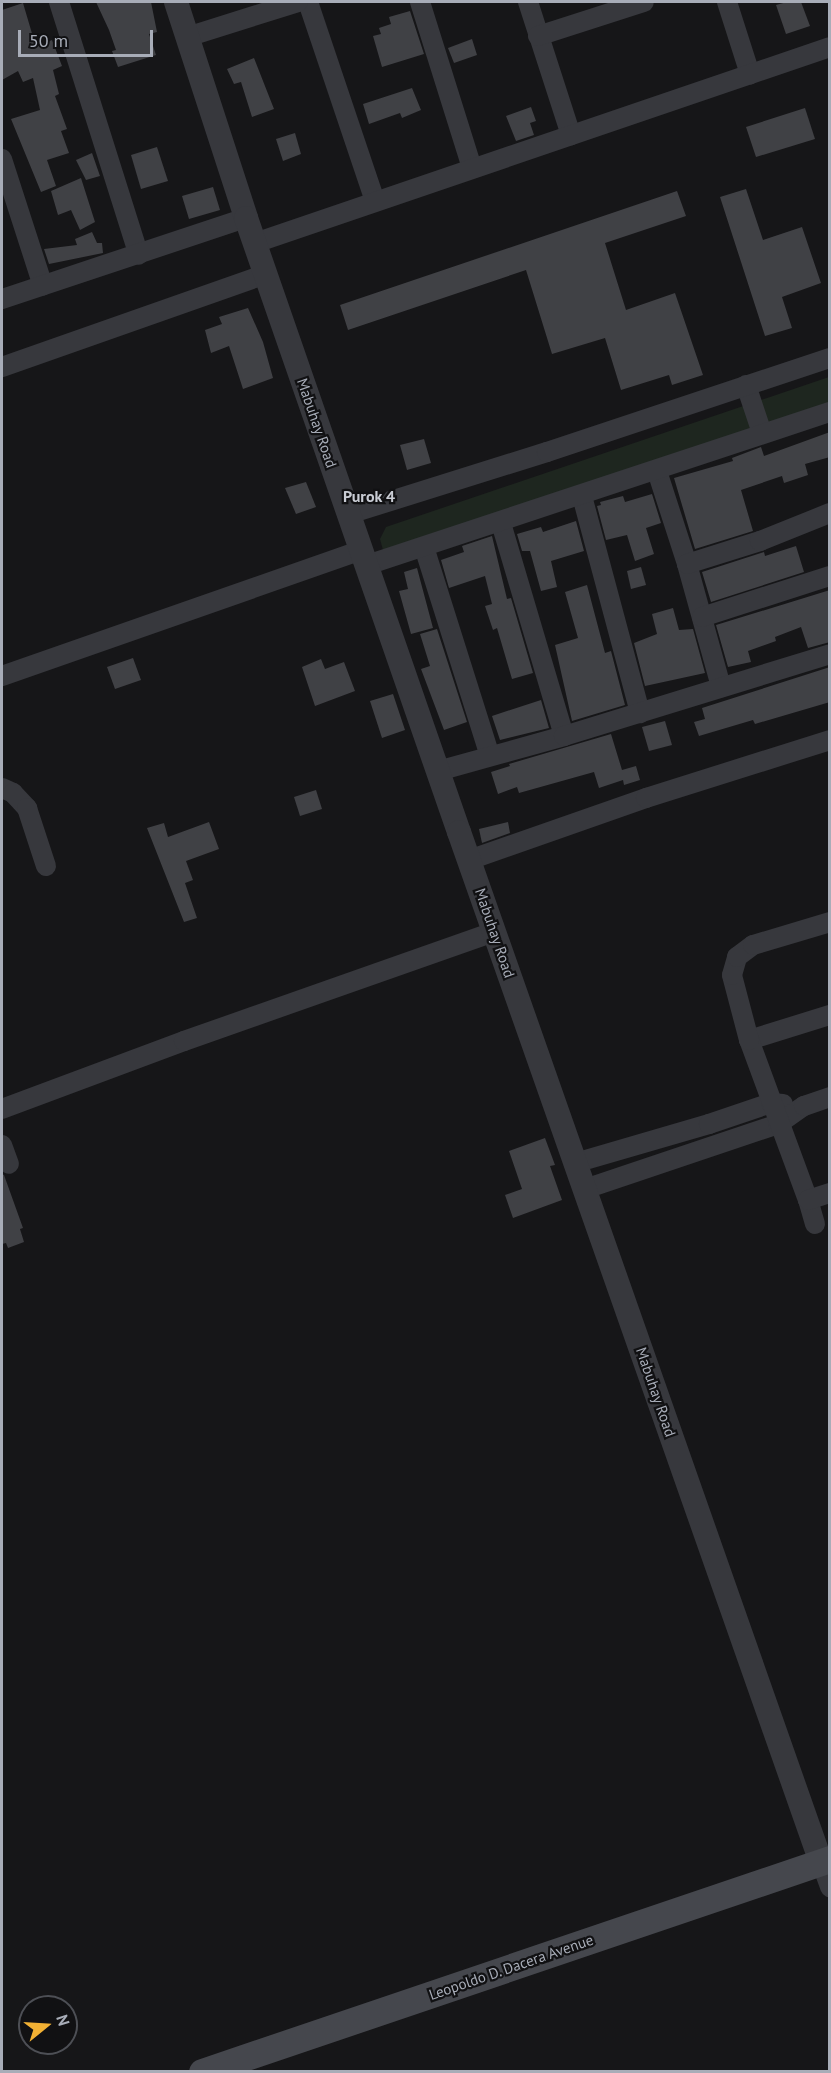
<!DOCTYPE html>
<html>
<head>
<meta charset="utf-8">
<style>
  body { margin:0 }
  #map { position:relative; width:831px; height:2073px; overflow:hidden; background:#161618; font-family:"PT Sans",sans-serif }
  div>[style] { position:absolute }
  .green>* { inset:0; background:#1e261f }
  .building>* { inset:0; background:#404145 }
  .minor>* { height:20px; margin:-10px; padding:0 10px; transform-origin:10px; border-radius:10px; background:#37383d }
  .tertiary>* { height:24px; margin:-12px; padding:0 12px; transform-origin:12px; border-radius:12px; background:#37383d }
  .secondary>* { height:27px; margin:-13.5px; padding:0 13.5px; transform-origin:13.5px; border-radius:13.5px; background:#45474d }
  span { translate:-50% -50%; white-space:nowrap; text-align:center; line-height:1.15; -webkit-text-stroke:4.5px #111113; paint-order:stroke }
  .street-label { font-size:15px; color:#a8adb8 }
  .neighbourhood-label { font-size:16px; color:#c9ccd4; font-weight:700 }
  .frame { position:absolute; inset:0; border:3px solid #a8adb8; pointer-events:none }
  .north { position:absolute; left:18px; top:1995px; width:60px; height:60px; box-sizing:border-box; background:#111113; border:2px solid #4d4f55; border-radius:50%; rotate:72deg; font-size:16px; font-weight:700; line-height:24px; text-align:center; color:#a8adb8 }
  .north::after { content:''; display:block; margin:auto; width:21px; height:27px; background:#f2b134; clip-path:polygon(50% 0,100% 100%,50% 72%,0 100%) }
  .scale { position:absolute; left:18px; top:30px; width:135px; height:27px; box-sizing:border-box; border:3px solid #a8adb8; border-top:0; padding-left:8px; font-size:18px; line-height:21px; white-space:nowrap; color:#a8adb8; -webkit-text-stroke:4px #111113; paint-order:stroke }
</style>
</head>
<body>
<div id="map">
  <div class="green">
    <div style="clip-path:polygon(829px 377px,829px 403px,383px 550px,380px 539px,386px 527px)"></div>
  </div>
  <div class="building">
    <div style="clip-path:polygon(96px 2px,151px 2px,157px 32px,149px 34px,156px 55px,118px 67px,112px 51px,116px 50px,109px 30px)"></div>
    <div style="clip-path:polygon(787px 2px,801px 2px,810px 26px,786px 34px,776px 5px)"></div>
    <div style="clip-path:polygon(23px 3px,36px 47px,52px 40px,62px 66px,53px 70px,59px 94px,55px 96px,67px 129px,61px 131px,69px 153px,47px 160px,56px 186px,41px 192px,11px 119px,40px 110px,33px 78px,23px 82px,18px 71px,2px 80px,2px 10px)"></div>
    <div style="clip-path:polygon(410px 11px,424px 54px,382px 67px,373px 36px,381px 34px,379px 28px,391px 24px,389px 17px)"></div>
    <div style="clip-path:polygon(472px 39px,477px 55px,454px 63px,448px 48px)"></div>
    <div style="clip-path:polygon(254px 58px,274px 109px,252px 117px,241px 82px,234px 84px,227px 69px)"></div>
    <div style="clip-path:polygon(412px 88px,421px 110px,402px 118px,400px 113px,369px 124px,363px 104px)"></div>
    <div style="clip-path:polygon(531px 107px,536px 121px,530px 123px,534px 135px,516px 141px,506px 116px)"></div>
    <div style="clip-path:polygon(805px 108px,815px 139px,756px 157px,746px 127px)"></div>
    <div style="clip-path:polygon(295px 133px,301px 154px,283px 161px,276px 139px)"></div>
    <div style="clip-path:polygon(157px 147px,168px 181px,141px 189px,131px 155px)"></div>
    <div style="clip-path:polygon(92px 153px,100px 176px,86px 180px,76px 160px)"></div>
    <div style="clip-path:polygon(81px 178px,95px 222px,80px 230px,71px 210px,58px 215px,51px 191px)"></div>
    <div style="clip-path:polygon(213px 187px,220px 210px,189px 219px,182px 196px)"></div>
    <div style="clip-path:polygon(746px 189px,763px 240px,802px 227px,821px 283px,782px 297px,792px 328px,765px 336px,720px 197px)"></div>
    <div style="clip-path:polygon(677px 191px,686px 216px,605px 243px,626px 310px,675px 293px,703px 375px,672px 385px,669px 375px,621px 390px,605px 338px,552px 354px,526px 270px,348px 330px,340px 305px)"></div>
    <div style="clip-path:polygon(92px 232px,97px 243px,102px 243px,103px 253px,49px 264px,44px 249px,77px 245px,75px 239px)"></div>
    <div style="clip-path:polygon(248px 308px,263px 342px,273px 378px,243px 389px,229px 346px,211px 353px,205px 330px,222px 324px,219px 317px)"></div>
    <div style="clip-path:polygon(830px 432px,830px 457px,805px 464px,808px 475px,784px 483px,782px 476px,741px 490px,753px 531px,695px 549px,674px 478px,733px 461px,732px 458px,761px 447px,764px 456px)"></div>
    <div style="clip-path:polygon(424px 439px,431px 463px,407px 470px,400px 445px)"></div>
    <div style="clip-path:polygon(306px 482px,316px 507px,296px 514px,285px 488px)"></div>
    <div style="clip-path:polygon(652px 494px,661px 523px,646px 528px,654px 554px,635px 561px,627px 535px,606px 540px,597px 506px,601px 505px,600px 502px,623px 496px,625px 502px)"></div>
    <div style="clip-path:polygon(576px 521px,584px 551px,551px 561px,557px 587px,541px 591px,530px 551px,522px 551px,517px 534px,541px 527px,543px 532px)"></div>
    <div style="clip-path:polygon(492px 536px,507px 599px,511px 598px,533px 673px,512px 679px,497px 628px,493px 630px,485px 606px,492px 604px,485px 576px,449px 588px,441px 560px,464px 552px,462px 546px)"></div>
    <div style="clip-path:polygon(796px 546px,804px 572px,711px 602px,702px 572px,764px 552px,765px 556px)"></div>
    <div style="clip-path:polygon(641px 567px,646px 585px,631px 589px,627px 571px)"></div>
    <div style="clip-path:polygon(417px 568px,433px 628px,411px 634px,399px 591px,408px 589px,404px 572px)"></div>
    <div style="clip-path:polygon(587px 585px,605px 653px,611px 651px,625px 705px,572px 721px,555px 645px,578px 638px,565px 592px)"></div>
    <div style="clip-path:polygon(830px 590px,830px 642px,808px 648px,801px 627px,775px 637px,776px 641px,748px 651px,751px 662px,728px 667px,716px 625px)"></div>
    <div style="clip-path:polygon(673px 608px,679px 630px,693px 629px,705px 673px,645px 686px,634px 643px,657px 634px,652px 614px)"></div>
    <div style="clip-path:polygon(437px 629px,467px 722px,444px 730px,421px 669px,430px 666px,420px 634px)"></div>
    <div style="clip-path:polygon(133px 658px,141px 680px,115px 689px,107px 667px)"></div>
    <div style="clip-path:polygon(321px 659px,325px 669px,344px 662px,355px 691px,315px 706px,302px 667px)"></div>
    <div style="clip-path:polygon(830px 667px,830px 702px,755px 724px,753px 720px,699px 736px,694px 722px,705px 719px,702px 708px)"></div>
    <div style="clip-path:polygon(393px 694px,405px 730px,382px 738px,370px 701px)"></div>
    <div style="clip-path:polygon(541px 700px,549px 728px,500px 740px,492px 716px)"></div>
    <div style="clip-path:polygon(665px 721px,672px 745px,649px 751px,642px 727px)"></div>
    <div style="clip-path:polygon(611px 734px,622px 770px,636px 766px,640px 780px,624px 785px,623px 780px,599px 788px,594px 772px,519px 793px,517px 787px,498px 794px,491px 772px,510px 766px,509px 764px)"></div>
    <div style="clip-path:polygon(316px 790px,322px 809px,300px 816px,294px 797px)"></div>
    <div style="clip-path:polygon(209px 822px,219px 849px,186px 861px,193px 880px,185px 883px,197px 918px,184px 922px,147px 828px,164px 823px,168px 837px)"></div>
    <div style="clip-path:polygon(508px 822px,510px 833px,482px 843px,479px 829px)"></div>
    <div style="clip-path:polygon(545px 1138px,555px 1165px,550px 1166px,562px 1200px,513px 1218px,505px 1195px,522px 1189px,509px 1151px)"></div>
    <div style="clip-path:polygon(2px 1174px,4px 1175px,23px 1228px,20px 1229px,24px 1242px,8px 1248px,6px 1243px,2px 1244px)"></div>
  </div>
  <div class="minor">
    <div style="left:59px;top:2px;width:265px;rotate:72.5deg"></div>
    <div style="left:308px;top:2px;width:210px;rotate:71.4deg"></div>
    <div style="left:420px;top:2px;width:174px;rotate:72.6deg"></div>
    <div style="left:528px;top:2px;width:140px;rotate:72.1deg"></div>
    <div style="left:727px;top:2px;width:76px;rotate:72.3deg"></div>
    <div style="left:538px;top:36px;width:111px;rotate:-17.8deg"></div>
    <div style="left:187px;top:37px;width:116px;rotate:-17.5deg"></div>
    <div style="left:2px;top:159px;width:133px;rotate:72.1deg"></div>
    <div style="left:255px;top:243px;width:607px;rotate:-18.82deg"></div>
    <div style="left:2px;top:299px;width:257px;rotate:-18.4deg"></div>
    <div style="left:2px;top:367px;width:280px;rotate:-19.4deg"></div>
    <div style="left:746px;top:385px;width:51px;rotate:71.6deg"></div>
    <div style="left:657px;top:471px;width:98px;rotate:72.1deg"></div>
    <div style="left:687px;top:564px;width:128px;rotate:74.5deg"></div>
    <div style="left:582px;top:496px;width:225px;rotate:75deg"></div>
    <div style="left:349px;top:514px;width:207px;rotate:-17.4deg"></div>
    <div style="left:547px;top:452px;width:298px;rotate:-18.4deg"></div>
    <div style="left:501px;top:523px;width:222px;rotate:73.5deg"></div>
    <div style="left:424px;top:547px;width:219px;rotate:72.5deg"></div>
    <div style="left:687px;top:564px;width:77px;rotate:-17.5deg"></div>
    <div style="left:760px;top:541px;width:75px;rotate:-21.8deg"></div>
    <div style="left:367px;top:565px;width:488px;rotate:-18.3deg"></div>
    <div style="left:702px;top:617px;width:134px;rotate:-17.8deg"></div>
    <div style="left:2px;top:676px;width:380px;rotate:-19.3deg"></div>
    <div style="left:438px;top:771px;width:131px;rotate:-15.5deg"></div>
    <div style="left:564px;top:736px;width:278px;rotate:-17.1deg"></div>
    <div style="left:2px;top:788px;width:12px;rotate:24deg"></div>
    <div style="left:13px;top:793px;width:21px;rotate:47deg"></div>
    <div style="left:27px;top:808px;width:61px;rotate:71.9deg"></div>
    <div style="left:469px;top:860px;width:188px;rotate:-19.3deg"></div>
    <div style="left:646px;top:798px;width:193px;rotate:-17.5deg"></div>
    <div style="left:749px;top:1040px;width:85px;rotate:-17.2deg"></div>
    <div style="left:2px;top:1109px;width:194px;rotate:-20.5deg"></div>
    <div style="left:184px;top:1041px;width:329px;rotate:-19.4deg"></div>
    <div style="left:2px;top:1145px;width:20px;rotate:70deg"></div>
    <div style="left:575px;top:1163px;width:140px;rotate:-16.2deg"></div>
    <div style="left:709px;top:1124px;width:65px;rotate:-18.7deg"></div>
    <div style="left:771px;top:1103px;width:12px;rotate:5deg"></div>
    <div style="left:585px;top:1189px;width:204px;rotate:-18.6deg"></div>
    <div style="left:778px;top:1124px;width:32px;rotate:-35deg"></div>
    <div style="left:804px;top:1106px;width:28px;rotate:-19deg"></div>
    <div style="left:808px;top:1200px;width:171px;rotate:-110.2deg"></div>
    <div style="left:749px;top:1040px;width:67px;rotate:-104.7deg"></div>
    <div style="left:732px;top:975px;width:19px;rotate:-74deg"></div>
    <div style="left:737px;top:957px;width:20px;rotate:-37deg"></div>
    <div style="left:753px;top:945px;width:80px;rotate:-16.6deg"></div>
    <div style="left:815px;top:1224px;width:25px;rotate:-106deg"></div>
    <div style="left:808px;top:1200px;width:23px;rotate:-18deg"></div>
    <div style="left:821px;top:1862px;width:27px;rotate:70deg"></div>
  </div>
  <div class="tertiary">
    <div style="left:176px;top:2px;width:227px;rotate:72deg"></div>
    <div style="left:246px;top:218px;width:650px;rotate:70.87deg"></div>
    <div style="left:459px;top:832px;width:1092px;rotate:70.64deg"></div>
  </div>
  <div class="secondary">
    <div style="left:202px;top:2072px;width:663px;rotate:-18.74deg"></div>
  </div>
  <div class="street-label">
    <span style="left:317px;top:423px;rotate:71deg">Mabuhay Road</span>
    <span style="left:495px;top:933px;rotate:71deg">Mabuhay Road</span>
    <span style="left:656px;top:1392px;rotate:71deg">Mabuhay Road</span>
    <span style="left:511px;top:1967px;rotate:-19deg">Leopoldo D. Dacera Avenue</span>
  </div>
  <div class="neighbourhood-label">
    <span style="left:369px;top:496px">Purok 4</span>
  </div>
  <div class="frame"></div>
  <div class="north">N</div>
  <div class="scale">50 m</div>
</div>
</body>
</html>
